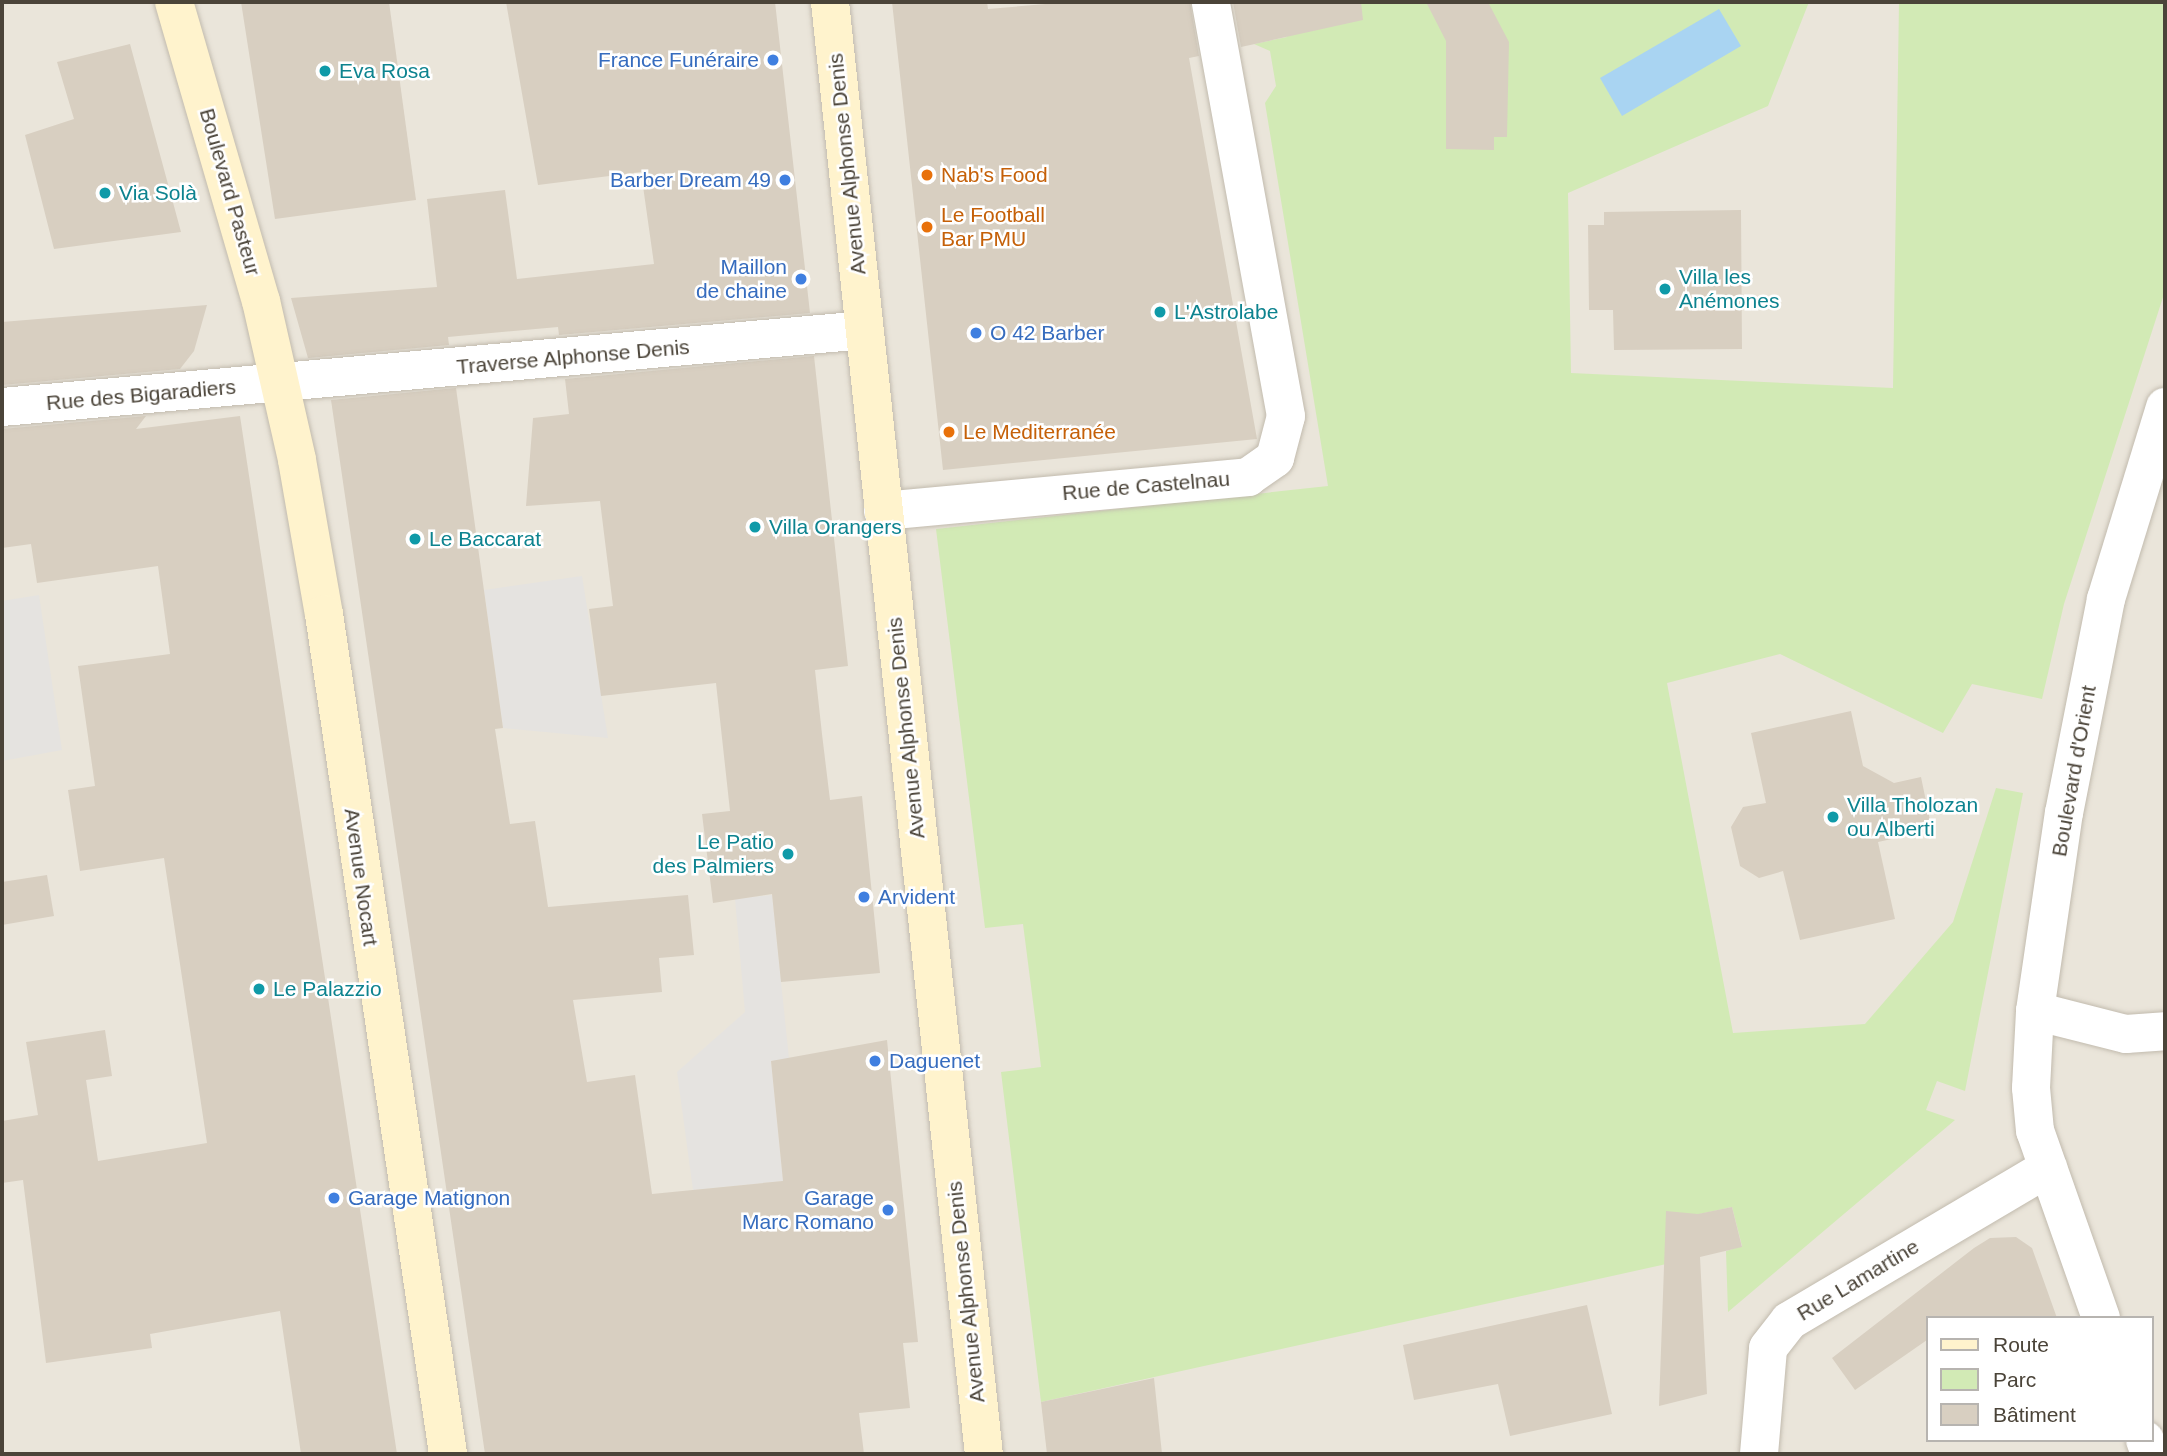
<!DOCTYPE html>
<html>
<head>
<meta charset="utf-8">
<style>
  body { margin:0 }
  #map { position:relative; width:2167px; height:1456px; overflow:hidden; background:#f6f3ec; font-family:Helvetica,sans-serif }
  div>[style] { position:absolute }
  .residential>* { inset:0; background:#eae5da }
  .green>* { inset:0; background:#d2eab5 }
  .parking>* { inset:0; background:#e5e3e0 }
  .water>* { inset:0; background:#a9d4f2 }
  .building>* { inset:0; background:#d8cfc1 }
  .roads { filter:drop-shadow(0 0 2px #c2bbae) drop-shadow(0 0 2px #c2bbae) }
  .street>* { height:38px; margin:-19px; padding:0 19px; transform-origin:19px; border-radius:19px; background:#fff }
  .secondary>* { height:38px; margin:-19px; padding:0 19px; transform-origin:19px; border-radius:19px; background:#fff3cd }
  .dots>* { width:19px; height:19px; translate:-50% -50%; box-sizing:border-box; border:4px solid #fff; border-radius:50% }
  span { translate:-50% -50%; white-space:nowrap; text-align:center; line-height:1.15; -webkit-text-stroke:5px #fff; paint-order:stroke }
  .shop-label { font-size:21px; color:#366cbe }
  .right { translate:-100% -50%; text-align:right }
  .left { translate:0 -50%; text-align:left }
  .culture-label { font-size:21px; color:#0d838f }
  .street-label { font-size:21px; color:#4b4439 }
  .food-label { font-size:21px; color:#c56008 }
  .frame { position:absolute; inset:0; border:4px solid #4b4439; pointer-events:none }
  .legend { position:absolute; left:1926px; top:1316px; width:228px; height:126px; box-sizing:border-box; background:#fff; border:2px solid #b7b4b0; margin:0; padding:9px 12px; list-style:none; font-size:21px; color:#4b4439 }
  .legend li { display:flex; align-items:center; gap:14px; height:35px }
  .legend b { width:35px; border:2px solid #b7b4b0 }
</style>
</head>
<body>
<div id="map">
  <div class="residential">
    <div style="clip-path:polygon(evenodd,2px 2px,2165px 2px,2165px 1454px,2px 1454px,2px 2px,1927px 1318px,2151px 1318px,2151px 1440px,1927px 1440px,1927px 1318px)"></div>
  </div>
  <div class="green">
    <div style="clip-path:polygon(1280px 2px,1809px 2px,1768px 106px,1568px 193px,1571px 373px,1893px 388px,1899px 2px,2165px 2px,2165px 291px,2064px 604px,2042px 699px,1972px 684px,1943px 733px,1780px 654px,1667px 683px,1733px 1033px,1865px 1024px,1953px 922px,1996px 788px,2023px 793px,1965px 1091px,1937px 1081px,1926px 1110px,1955px 1120px,1728px 1312px,1726px 1251px,1742px 1246px,1732px 1207px,1681px 1218px,1689px 1259px,1041px 1402px,1001px 1072px,1041px 1067px,1037px 1033px,1023px 924px,985px 928px,936px 529px,1328px 486px,1265px 103px,1276px 86px,1270px 51px,1254px 44px,1287px 37px)"></div>
  </div>
  <div class="parking">
    <div style="clip-path:polygon(582px 576px,608px 738px,503px 728px,484px 590px)"></div>
    <div style="clip-path:polygon(39px 595px,62px 750px,2px 761px,2px 601px)"></div>
    <div style="clip-path:polygon(772px 895px,789px 1059px,771px 1061px,783px 1181px,693px 1190px,677px 1072px,745px 1012px,735px 899px)"></div>
  </div>
  <div class="water">
    <div style="clip-path:polygon(1719px 9px,1741px 46px,1622px 116px,1600px 78px)"></div>
  </div>
  <div class="building">
    <div style="clip-path:polygon(241px 2px,389px 2px,416px 200px,275px 219px)"></div>
    <div style="clip-path:polygon(506px 2px,775px 2px,810px 313px,559px 335px,558px 327px,448px 337px,449px 345px,308px 358px,291px 298px,437px 287px,427px 199px,505px 190px,517px 279px,654px 264px,641px 172px,538px 185px)"></div>
    <div style="clip-path:polygon(892px 2px,987px 2px,988px 9px,1069px 2px,1190px 2px,1199px 56px,1189px 58px,1257px 439px,943px 470px)"></div>
    <div style="clip-path:polygon(1233px 2px,1361px 2px,1363px 20px,1241px 47px)"></div>
    <div style="clip-path:polygon(1426px 2px,1488px 2px,1509px 42px,1507px 137px,1494px 137px,1494px 150px,1446px 149px,1446px 41px)"></div>
    <div style="clip-path:polygon(130px 44px,181px 232px,54px 249px,25px 135px,74px 119px,57px 62px)"></div>
    <div style="clip-path:polygon(1741px 210px,1742px 349px,1614px 350px,1613px 310px,1589px 310px,1588px 225px,1604px 225px,1604px 212px)"></div>
    <div style="clip-path:polygon(207px 305px,194px 351px,180px 369px,2px 385px,2px 322px)"></div>
    <div style="clip-path:polygon(814px 356px,848px 666px,815px 670px,822px 734px,830px 800px,862px 796px,880px 973px,781px 982px,772px 894px,713px 903px,702px 814px,730px 811px,716px 683px,601px 696px,589px 609px,613px 606px,600px 501px,526px 506px,533px 418px,569px 414px,565px 379px)"></div>
    <div style="clip-path:polygon(456px 388px,503px 728px,495px 729px,510px 824px,535px 821px,548px 907px,688px 895px,694px 955px,659px 958px,662px 992px,573px 1000px,587px 1082px,635px 1075px,652px 1194px,783px 1181px,771px 1061px,887px 1040px,918px 1342px,903px 1343px,910px 1408px,859px 1413px,864px 1454px,485px 1454px,331px 400px)"></div>
    <div style="clip-path:polygon(146px 416px,136px 429px,240px 416px,397px 1454px,301px 1454px,280px 1311px,150px 1334px,152px 1348px,46px 1363px,23px 1180px,2px 1183px,2px 1121px,38px 1115px,26px 1042px,105px 1030px,112px 1076px,86px 1080px,98px 1161px,207px 1143px,164px 858px,80px 871px,68px 790px,95px 786px,78px 666px,170px 654px,158px 566px,37px 583px,31px 544px,2px 548px,2px 429px)"></div>
    <div style="clip-path:polygon(1851px 711px,1863px 766px,1894px 783px,1921px 777px,1932px 830px,1878px 842px,1895px 919px,1800px 940px,1783px 871px,1759px 878px,1740px 866px,1731px 827px,1743px 807px,1766px 803px,1751px 733px)"></div>
    <div style="clip-path:polygon(47px 875px,54px 916px,2px 925px,2px 882px)"></div>
    <div style="clip-path:polygon(1732px 1207px,1742px 1247px,1700px 1257px,1707px 1394px,1659px 1406px,1666px 1211px,1698px 1214px)"></div>
    <div style="clip-path:polygon(2016px 1237px,2032px 1248px,2057px 1318px,1927px 1318px,1927px 1340px,1855px 1390px,1832px 1358px,1974px 1248px,1990px 1238px)"></div>
    <div style="clip-path:polygon(1587px 1305px,1612px 1414px,1510px 1436px,1498px 1384px,1414px 1400px,1403px 1345px)"></div>
    <div style="clip-path:polygon(1154px 1378px,1162px 1454px,1047px 1454px,1041px 1402px)"></div>
  </div>
  <div class="roads">
    <div class="street">
      <div style="left:2px;top:407px;width:866px;rotate:-5.1deg"></div>
      <div style="left:883px;top:511px;width:367px;rotate:-5.3deg"></div>
      <div style="left:1248px;top:477px;width:33px;rotate:-35deg"></div>
      <div style="left:1275px;top:458px;width:43px;rotate:-75.3deg"></div>
      <div style="left:1286px;top:416px;width:421px;rotate:-100.3deg"></div>
      <div style="left:2035px;top:1011px;width:94px;rotate:14.2deg"></div>
      <div style="left:2126px;top:1034px;width:39px;rotate:-4deg"></div>
      <div style="left:2101px;top:1318px;width:198px;rotate:-109.4deg"></div>
      <div style="left:2035px;top:1131px;width:43px;rotate:-95.3deg"></div>
      <div style="left:2031px;top:1088px;width:77px;rotate:-87deg"></div>
      <div style="left:2035px;top:1011px;width:200px;rotate:-81.7deg"></div>
      <div style="left:2064px;top:813px;width:218px;rotate:-78.9deg"></div>
      <div style="left:2106px;top:599px;width:201px;rotate:-72.9deg"></div>
      <div style="left:2145px;top:1440px;width:15px;rotate:70deg"></div>
      <div style="left:1759px;top:1454px;width:106px;rotate:-85.1deg"></div>
      <div style="left:1768px;top:1348px;width:34px;rotate:-52deg"></div>
      <div style="left:1789px;top:1321px;width:301px;rotate:-30.6deg"></div>
    </div>
    <div class="secondary">
      <div style="left:174px;top:2px;width:311px;rotate:73.8deg"></div>
      <div style="left:261px;top:301px;width:163px;rotate:77.2deg"></div>
      <div style="left:297px;top:460px;width:156px;rotate:80.1deg"></div>
      <div style="left:324px;top:614px;width:849px;rotate:81.6deg"></div>
      <div style="left:830px;top:2px;width:1460px;rotate:83.95deg"></div>
    </div>
  </div>
  <div class="dots">
    <div style="left:773px;top:60px;background:#3f7fe0"></div>
    <div style="left:325px;top:71px;background:#0f9aa8"></div>
    <div style="left:927px;top:175px;background:#e8710a"></div>
    <div style="left:785px;top:180px;background:#3f7fe0"></div>
    <div style="left:105px;top:193px;background:#0f9aa8"></div>
    <div style="left:927px;top:227px;background:#e8710a"></div>
    <div style="left:801px;top:279px;background:#3f7fe0"></div>
    <div style="left:1665px;top:289px;background:#0f9aa8"></div>
    <div style="left:1160px;top:312px;background:#0f9aa8"></div>
    <div style="left:976px;top:333px;background:#3f7fe0"></div>
    <div style="left:949px;top:432px;background:#e8710a"></div>
    <div style="left:755px;top:527px;background:#0f9aa8"></div>
    <div style="left:415px;top:539px;background:#0f9aa8"></div>
    <div style="left:1833px;top:817px;background:#0f9aa8"></div>
    <div style="left:788px;top:854px;background:#0f9aa8"></div>
    <div style="left:864px;top:897px;background:#3f7fe0"></div>
    <div style="left:259px;top:989px;background:#0f9aa8"></div>
    <div style="left:875px;top:1061px;background:#3f7fe0"></div>
    <div style="left:334px;top:1198px;background:#3f7fe0"></div>
    <div style="left:888px;top:1210px;background:#3f7fe0"></div>
  </div>
  <div class="shop-label">
    <span class="right" style="left:759px;top:60px">France Funéraire</span>
    <span class="right" style="left:771px;top:180px">Barber Dream 49</span>
    <span class="right" style="left:787px;top:279px">Maillon<br>de chaine</span>
    <span class="left" style="left:990px;top:333px">O 42 Barber</span>
    <span class="left" style="left:878px;top:897px">Arvident</span>
    <span class="left" style="left:889px;top:1061px">Daguenet</span>
    <span class="left" style="left:348px;top:1198px">Garage Matignon</span>
    <span class="right" style="left:874px;top:1210px">Garage<br>Marc Romano</span>
  </div>
  <div class="culture-label">
    <span class="left" style="left:339px;top:71px">Eva Rosa</span>
    <span class="left" style="left:119px;top:193px">Via Solà</span>
    <span class="left" style="left:1679px;top:289px">Villa les<br>Anémones</span>
    <span class="left" style="left:1174px;top:312px">L'Astrolabe</span>
    <span class="left" style="left:769px;top:527px">Villa Orangers</span>
    <span class="left" style="left:429px;top:539px">Le Baccarat</span>
    <span class="left" style="left:1847px;top:817px">Villa Tholozan<br>ou Alberti</span>
    <span class="right" style="left:774px;top:854px">Le Patio<br>des Palmiers</span>
    <span class="left" style="left:273px;top:989px">Le Palazzio</span>
  </div>
  <div class="street-label">
    <span style="left:847px;top:164px;rotate:-96deg">Avenue Alphonse Denis</span>
    <span style="left:230px;top:192px;rotate:74deg">Boulevard Pasteur</span>
    <span style="left:573px;top:357px;rotate:-5deg">Traverse Alphonse Denis</span>
    <span style="left:141px;top:395px;rotate:-5deg">Rue des Bigaradiers</span>
    <span style="left:1146px;top:486px;rotate:-5deg">Rue de Castelnau</span>
    <span style="left:906px;top:728px;rotate:-96deg">Avenue Alphonse Denis</span>
    <span style="left:2074px;top:771px;rotate:-80deg">Boulevard d'Orient</span>
    <span style="left:361px;top:877px;rotate:82deg">Avenue Nocart</span>
    <span style="left:1858px;top:1280px;rotate:-31deg">Rue Lamartine</span>
    <span style="left:966px;top:1292px;rotate:-96deg">Avenue Alphonse Denis</span>
  </div>
  <div class="food-label">
    <span class="left" style="left:941px;top:175px">Nab's Food</span>
    <span class="left" style="left:941px;top:227px">Le Football<br>Bar PMU</span>
    <span class="left" style="left:963px;top:432px">Le Mediterranée</span>
  </div>
  <div class="frame"></div>
  <ul class="legend">
  <li><b style="height:9px;background:#fff3cd"></b>Route</li>
  <li><b style="height:19px;background:#d2eab5"></b>Parc</li>
  <li><b style="height:19px;background:#d8cfc1"></b>Bâtiment</li>
  </ul>
</div>
</body>
</html>
